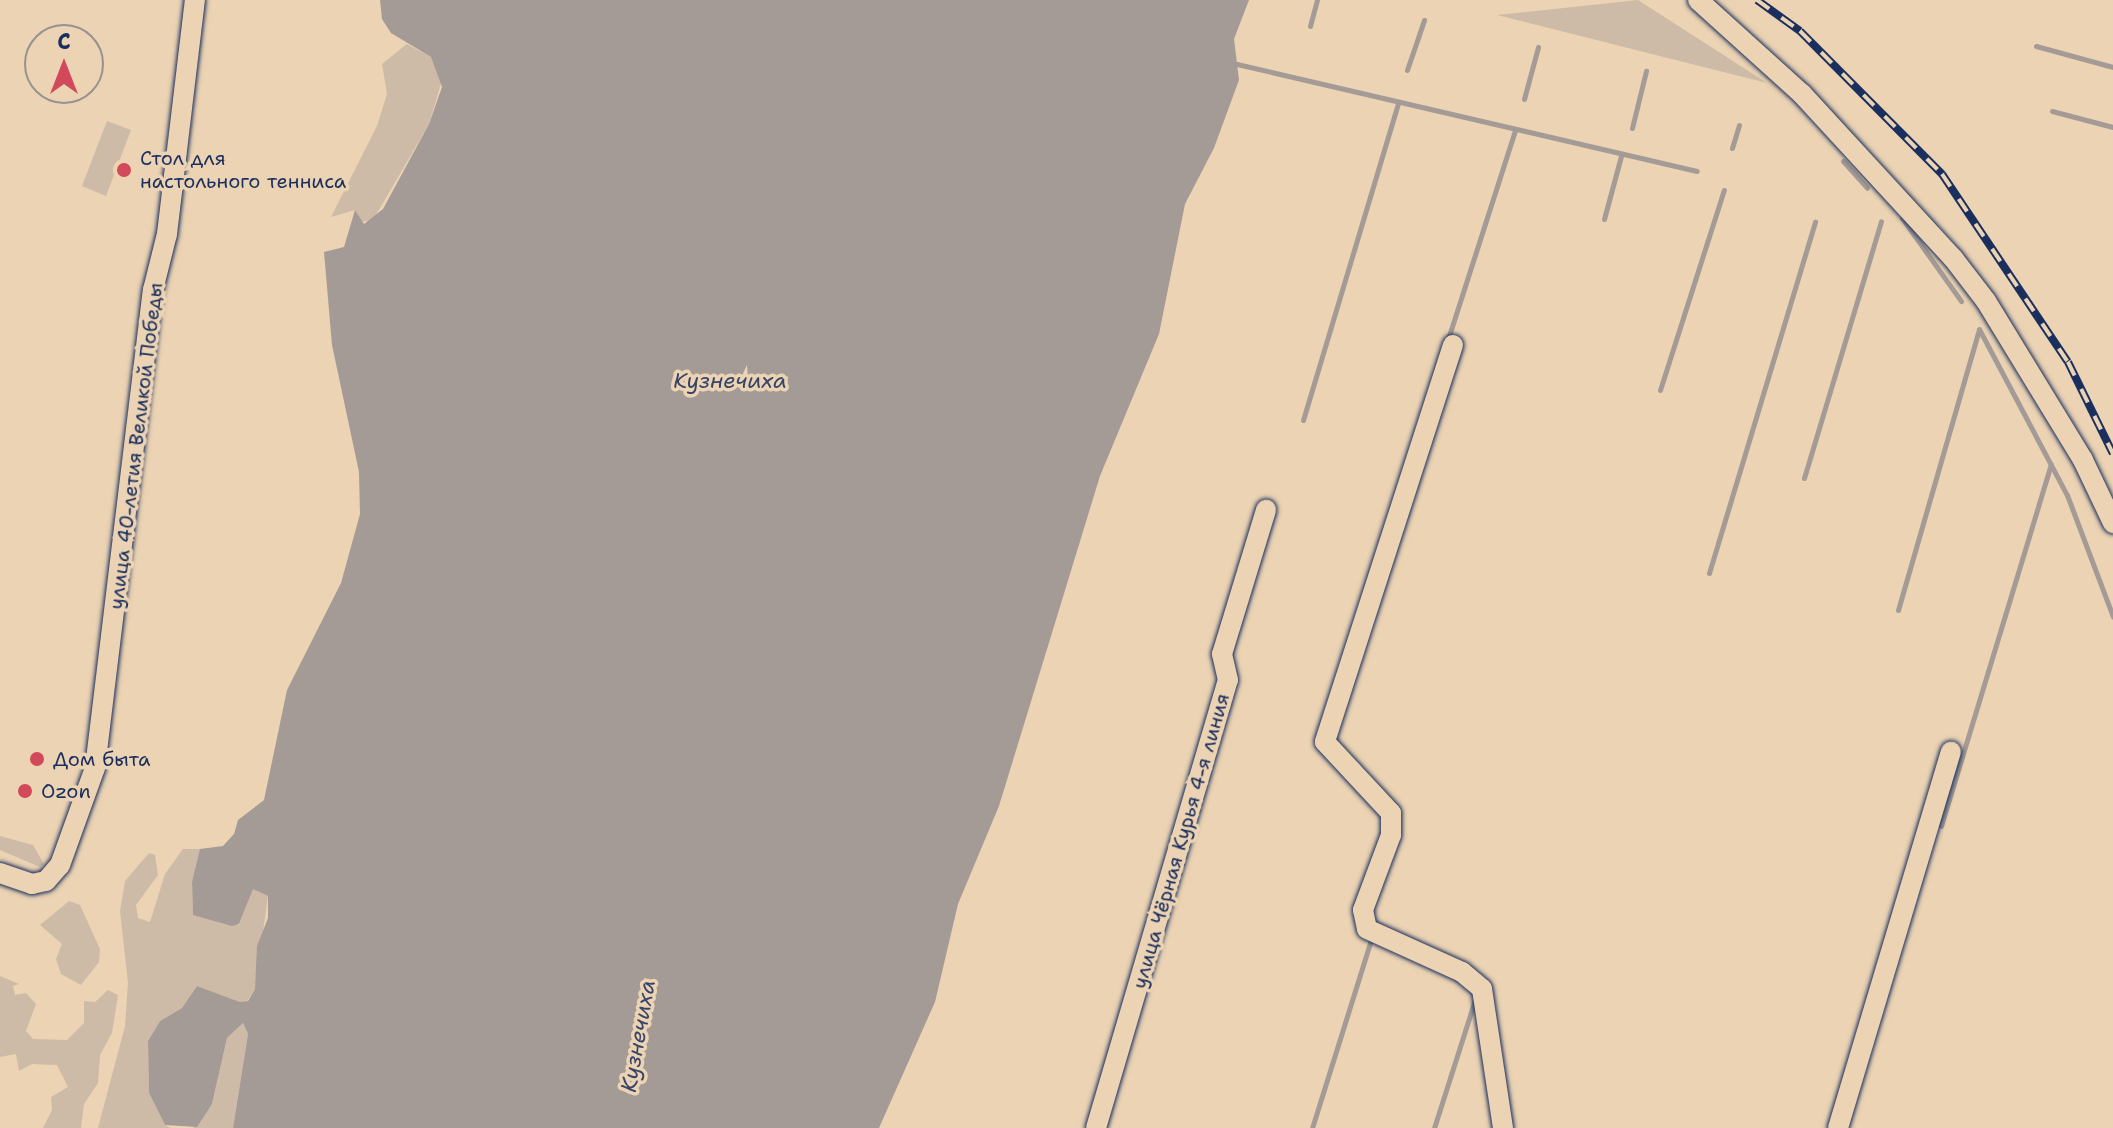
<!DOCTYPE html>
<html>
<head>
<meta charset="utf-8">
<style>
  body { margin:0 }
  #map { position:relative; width:2113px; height:1128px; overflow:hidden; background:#ebd3b3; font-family:"Shantell Sans",sans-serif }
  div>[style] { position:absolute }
  .green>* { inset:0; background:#cdbba7 }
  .water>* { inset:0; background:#a49b96 }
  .stream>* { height:5px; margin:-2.5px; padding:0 2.5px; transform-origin:2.5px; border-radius:2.5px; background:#a49b96 }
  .roads { filter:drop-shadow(0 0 2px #1b2f5e) drop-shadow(0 0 2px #1b2f5e) }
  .minor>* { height:20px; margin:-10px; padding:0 10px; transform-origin:10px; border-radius:10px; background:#ebd3b3 }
  .rail>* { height:8px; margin-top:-4px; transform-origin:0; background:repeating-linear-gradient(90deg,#ebd3b3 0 15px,#1b2f5e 0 30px); box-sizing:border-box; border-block:2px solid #1b2f5e }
  .dots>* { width:22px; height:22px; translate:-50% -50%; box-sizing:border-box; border:4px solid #ebd3b3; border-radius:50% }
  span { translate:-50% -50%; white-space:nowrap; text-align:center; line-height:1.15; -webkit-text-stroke:7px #ebd3b3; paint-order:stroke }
  .poi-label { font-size:20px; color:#1b2f5e }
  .left { translate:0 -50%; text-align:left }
  .street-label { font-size:20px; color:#1b2f5e }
  .water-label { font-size:22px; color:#364569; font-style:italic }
  .north { position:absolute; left:24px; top:24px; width:80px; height:80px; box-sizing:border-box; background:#ebd3b3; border:2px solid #989191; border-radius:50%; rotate:0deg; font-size:22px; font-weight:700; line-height:32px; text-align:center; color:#1b2f5e }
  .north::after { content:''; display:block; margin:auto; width:28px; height:36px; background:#d1495b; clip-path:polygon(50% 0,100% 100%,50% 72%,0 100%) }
</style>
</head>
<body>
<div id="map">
  <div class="green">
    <div style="clip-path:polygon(1638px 0,1767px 83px,1497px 15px)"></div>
    <div style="clip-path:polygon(407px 44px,431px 57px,442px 80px,429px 124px,373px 220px,360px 222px,355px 210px,331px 217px,377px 126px,387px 94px,382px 64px)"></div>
    <div style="clip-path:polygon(107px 121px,131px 130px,106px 196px,82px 186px)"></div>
    <div style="clip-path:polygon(0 836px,33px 845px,44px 864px,40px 867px,0 850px)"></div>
    <div style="clip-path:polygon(183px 849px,200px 849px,201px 856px,192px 882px,193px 915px,239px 925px,253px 888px,268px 896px,255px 989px,247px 1001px,240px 1002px,197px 986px,182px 1008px,160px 1021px,148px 1041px,149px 1093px,165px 1125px,171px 1128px,98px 1128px,125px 1026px,128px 983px,120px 911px,125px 881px,149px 853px,155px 855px,158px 875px,136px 905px,138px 918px,150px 922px,165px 874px)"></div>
    <div style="clip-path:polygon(69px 901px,80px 905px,100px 949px,99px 962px,81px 985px,61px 974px,56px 959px,62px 944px,40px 925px)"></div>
    <div style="clip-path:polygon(0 976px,19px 984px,13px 986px,15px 995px,26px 993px,36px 1004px,26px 1031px,33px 1039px,67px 1040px,84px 1023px,84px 1001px,95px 1002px,108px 990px,118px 995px,112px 1033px,100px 1055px,98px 1083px,84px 1104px,81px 1128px,43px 1128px,52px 1110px,51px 1097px,68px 1087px,57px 1065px,32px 1064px,19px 1071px,16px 1054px,0 1057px)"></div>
    <div style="clip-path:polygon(243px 1023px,248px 1034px,233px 1128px,193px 1128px,212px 1104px,227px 1038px)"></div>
  </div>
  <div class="water">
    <div style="clip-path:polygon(380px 0,1249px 0,1234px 39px,1239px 80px,1214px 148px,1185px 204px,1159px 334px,1100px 476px,999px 806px,958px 904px,935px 1002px,879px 1128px,233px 1128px,248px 1034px,243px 1023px,227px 1038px,212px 1104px,197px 1127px,165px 1125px,149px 1093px,148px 1041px,160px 1021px,182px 1008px,197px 986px,240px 1002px,248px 1001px,255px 989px,257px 946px,268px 918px,268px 896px,253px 889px,239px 924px,232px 926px,193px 915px,192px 882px,200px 849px,223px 846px,234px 834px,238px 820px,264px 800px,287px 690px,341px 583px,360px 514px,359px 472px,332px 345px,324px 252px,344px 247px,355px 210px,364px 224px,383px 209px,429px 124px,442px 87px,431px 57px,391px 33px,382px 19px)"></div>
  </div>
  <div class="stream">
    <div style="left:1310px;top:26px;width:27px;rotate:-75deg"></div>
    <div style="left:2036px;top:46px;width:80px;rotate:15.3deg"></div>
    <div style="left:1237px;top:64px;width:472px;rotate:13.1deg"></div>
    <div style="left:1407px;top:70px;width:53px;rotate:-71.2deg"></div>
    <div style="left:1524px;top:99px;width:54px;rotate:-74.9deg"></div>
    <div style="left:2052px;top:111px;width:63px;rotate:14.7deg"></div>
    <div style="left:1632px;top:128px;width:59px;rotate:-76.2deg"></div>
    <div style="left:1732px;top:148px;width:24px;rotate:-73deg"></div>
    <div style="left:1843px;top:161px;width:36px;rotate:48deg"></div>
    <div style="left:1902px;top:218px;width:102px;rotate:54.6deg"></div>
    <div style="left:1604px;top:219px;width:65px;rotate:-74.9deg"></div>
    <div style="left:1448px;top:339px;width:219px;rotate:-72.2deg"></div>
    <div style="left:1660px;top:390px;width:210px;rotate:-72.3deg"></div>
    <div style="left:1303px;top:420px;width:331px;rotate:-73.3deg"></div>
    <div style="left:1804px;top:478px;width:268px;rotate:-73.3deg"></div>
    <div style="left:1709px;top:573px;width:367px;rotate:-73.2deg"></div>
    <div style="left:1898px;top:610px;width:292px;rotate:-73.9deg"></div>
    <div style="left:1979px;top:329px;width:188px;rotate:62.1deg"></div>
    <div style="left:2067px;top:495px;width:130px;rotate:69.3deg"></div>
    <div style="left:1941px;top:826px;width:378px;rotate:-73.1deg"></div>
    <div style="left:1312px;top:1128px;width:197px;rotate:-72.6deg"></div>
    <div style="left:1434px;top:1128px;width:139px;rotate:-72.3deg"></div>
  </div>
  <div class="roads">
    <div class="minor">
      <div style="left:1698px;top:0;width:140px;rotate:42.1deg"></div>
      <div style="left:1802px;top:94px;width:223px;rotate:47.4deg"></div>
      <div style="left:1953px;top:258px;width:54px;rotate:52.5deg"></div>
      <div style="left:1986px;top:301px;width:186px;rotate:58.6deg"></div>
      <div style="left:2083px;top:460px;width:70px;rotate:64.5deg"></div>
      <div style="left:1453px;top:345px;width:417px;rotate:107.9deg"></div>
      <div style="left:1325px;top:742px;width:97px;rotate:47.1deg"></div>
      <div style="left:1391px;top:813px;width:22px;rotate:90deg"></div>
      <div style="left:1391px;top:835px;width:80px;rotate:110.5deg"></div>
      <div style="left:1363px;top:910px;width:19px;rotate:78deg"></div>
      <div style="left:1367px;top:929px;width:104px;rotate:24.4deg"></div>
      <div style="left:1462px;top:972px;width:26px;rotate:40deg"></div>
      <div style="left:1482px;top:989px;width:141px;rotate:81.4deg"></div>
      <div style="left:0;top:873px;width:34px;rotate:19deg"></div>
      <div style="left:32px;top:884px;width:14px;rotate:-12deg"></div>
      <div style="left:46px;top:881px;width:21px;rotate:-49deg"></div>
      <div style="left:60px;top:865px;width:103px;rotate:-70.2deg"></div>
      <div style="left:95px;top:768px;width:482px;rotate:-83.1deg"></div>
      <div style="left:153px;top:290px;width:58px;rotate:-76deg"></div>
      <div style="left:167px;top:234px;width:236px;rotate:-83.2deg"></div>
      <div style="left:1096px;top:1128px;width:467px;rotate:-73.6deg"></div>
      <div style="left:1228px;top:680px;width:27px;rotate:-103deg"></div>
      <div style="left:1222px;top:654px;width:151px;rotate:-73deg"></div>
      <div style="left:1838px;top:1128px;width:393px;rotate:-73.3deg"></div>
    </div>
  </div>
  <div class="rail">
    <div style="left:1757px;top:0;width:53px;rotate:35.8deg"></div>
    <div style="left:1800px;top:31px;width:202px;rotate:45.2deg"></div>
    <div style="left:1942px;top:174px;width:226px;rotate:56.2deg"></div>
    <div style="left:2068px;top:362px;width:102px;rotate:63.9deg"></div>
  </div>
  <div class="dots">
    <div style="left:124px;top:170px;background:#d1495b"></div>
    <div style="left:37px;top:759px;background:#d1495b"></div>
    <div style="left:25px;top:791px;background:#d1495b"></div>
  </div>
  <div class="poi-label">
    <span class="left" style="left:140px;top:170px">Стол для<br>настольного тенниса</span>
    <span class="left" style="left:53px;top:759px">Дом быта</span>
    <span class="left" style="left:41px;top:791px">Ozon</span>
  </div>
  <div class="street-label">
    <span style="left:136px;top:446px;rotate:-83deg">улица 40-летия Великой Победы</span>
    <span style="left:1181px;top:841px;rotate:-74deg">улица Чёрная Курья 4-я линия</span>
  </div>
  <div class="water-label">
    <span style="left:730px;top:381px">Кузнечиха</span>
    <span style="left:638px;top:1036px;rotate:-80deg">Кузнечиха</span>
  </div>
  <div class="north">С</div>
</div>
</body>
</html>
